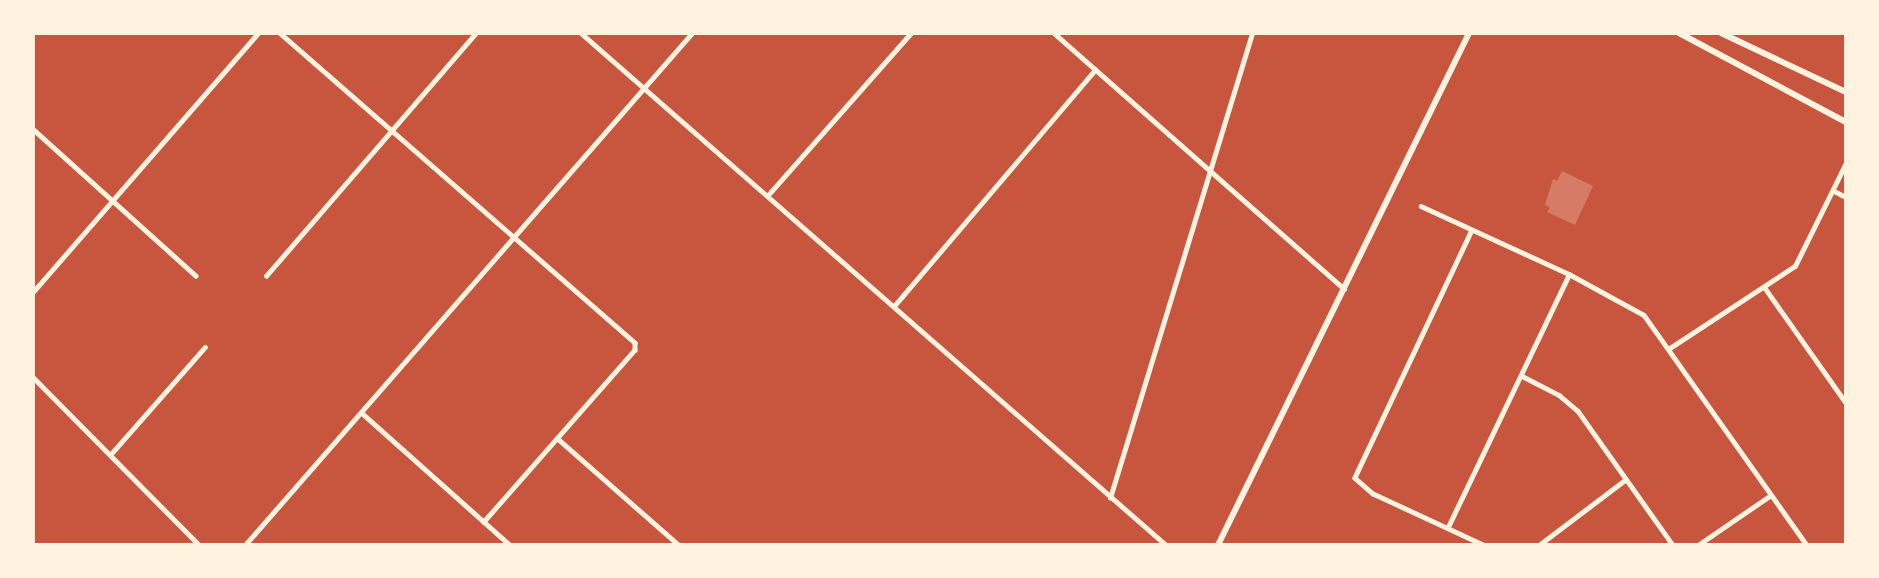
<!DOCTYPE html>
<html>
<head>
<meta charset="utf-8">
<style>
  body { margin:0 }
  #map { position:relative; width:1879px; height:578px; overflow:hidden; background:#c8553d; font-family:"Roboto Condensed",sans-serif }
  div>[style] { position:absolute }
  .building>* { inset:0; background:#d67c66 }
  .minor>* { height:4.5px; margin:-2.25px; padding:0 2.25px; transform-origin:2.25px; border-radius:2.25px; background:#fff3e0 }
  .secondary>* { height:6px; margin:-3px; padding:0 3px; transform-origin:3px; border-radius:3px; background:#fff3e0 }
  span { translate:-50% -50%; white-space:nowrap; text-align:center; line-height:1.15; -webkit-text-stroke:5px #fff3e0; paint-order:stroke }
  .frame { position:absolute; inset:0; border:35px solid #fff3e0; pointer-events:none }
</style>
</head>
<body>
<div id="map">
  <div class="building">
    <div style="clip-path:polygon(1562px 171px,1593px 186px,1575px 225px,1547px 212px,1550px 207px,1545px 205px,1553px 179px,1557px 181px)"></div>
  </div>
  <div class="minor">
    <div style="left:280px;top:33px;width:471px;rotate:41.1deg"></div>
    <div style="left:635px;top:343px;width:7px;rotate:90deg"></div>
    <div style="left:635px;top:350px;width:229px;rotate:131.3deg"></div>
    <div style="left:581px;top:33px;width:777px;rotate:41.19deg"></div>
    <div style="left:1054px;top:33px;width:387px;rotate:41.4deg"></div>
    <div style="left:33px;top:129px;width:219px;rotate:42deg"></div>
    <div style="left:1834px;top:191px;width:13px;rotate:27deg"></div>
    <div style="left:769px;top:194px;width:215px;rotate:-48.6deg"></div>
    <div style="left:1421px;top:206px;width:163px;rotate:24.7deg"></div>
    <div style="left:1569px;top:274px;width:85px;rotate:28.7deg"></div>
    <div style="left:1644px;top:315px;width:282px;rotate:54.7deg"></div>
    <div style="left:1472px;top:230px;width:274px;rotate:115.3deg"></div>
    <div style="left:1355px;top:478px;width:23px;rotate:41deg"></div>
    <div style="left:1372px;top:493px;width:123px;rotate:24.9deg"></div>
    <div style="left:266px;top:276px;width:321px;rotate:-49.2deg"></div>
    <div style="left:1765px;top:288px;width:141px;rotate:54.8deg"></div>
    <div style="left:33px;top:292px;width:343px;rotate:-49deg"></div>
    <div style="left:895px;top:305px;width:309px;rotate:-49.6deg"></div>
    <div style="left:1670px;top:348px;width:149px;rotate:-33.3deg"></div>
    <div style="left:1795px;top:266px;width:115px;rotate:-63.7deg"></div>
    <div style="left:1522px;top:376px;width:42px;rotate:27.2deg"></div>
    <div style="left:1559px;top:395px;width:25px;rotate:40deg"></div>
    <div style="left:1578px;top:411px;width:164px;rotate:54.7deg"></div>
    <div style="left:33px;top:377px;width:236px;rotate:45.3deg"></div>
    <div style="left:363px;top:414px;width:197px;rotate:41.7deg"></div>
    <div style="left:557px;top:438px;width:162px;rotate:41.3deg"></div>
    <div style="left:111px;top:454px;width:142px;rotate:-48.7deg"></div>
    <div style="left:1110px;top:498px;width:486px;rotate:-73deg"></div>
    <div style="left:1448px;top:527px;width:280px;rotate:-64.4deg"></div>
    <div style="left:245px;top:545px;width:680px;rotate:-48.88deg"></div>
    <div style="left:1539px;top:545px;width:108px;rotate:-37.1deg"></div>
    <div style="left:1698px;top:545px;width:88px;rotate:-34.4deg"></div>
  </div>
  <div class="secondary">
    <div style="left:1679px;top:33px;width:189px;rotate:28.1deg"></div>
    <div style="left:1721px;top:33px;width:138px;rotate:25.3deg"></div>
    <div style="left:1218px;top:545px;width:570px;rotate:-63.88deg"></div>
  </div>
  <div class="frame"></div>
</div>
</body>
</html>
